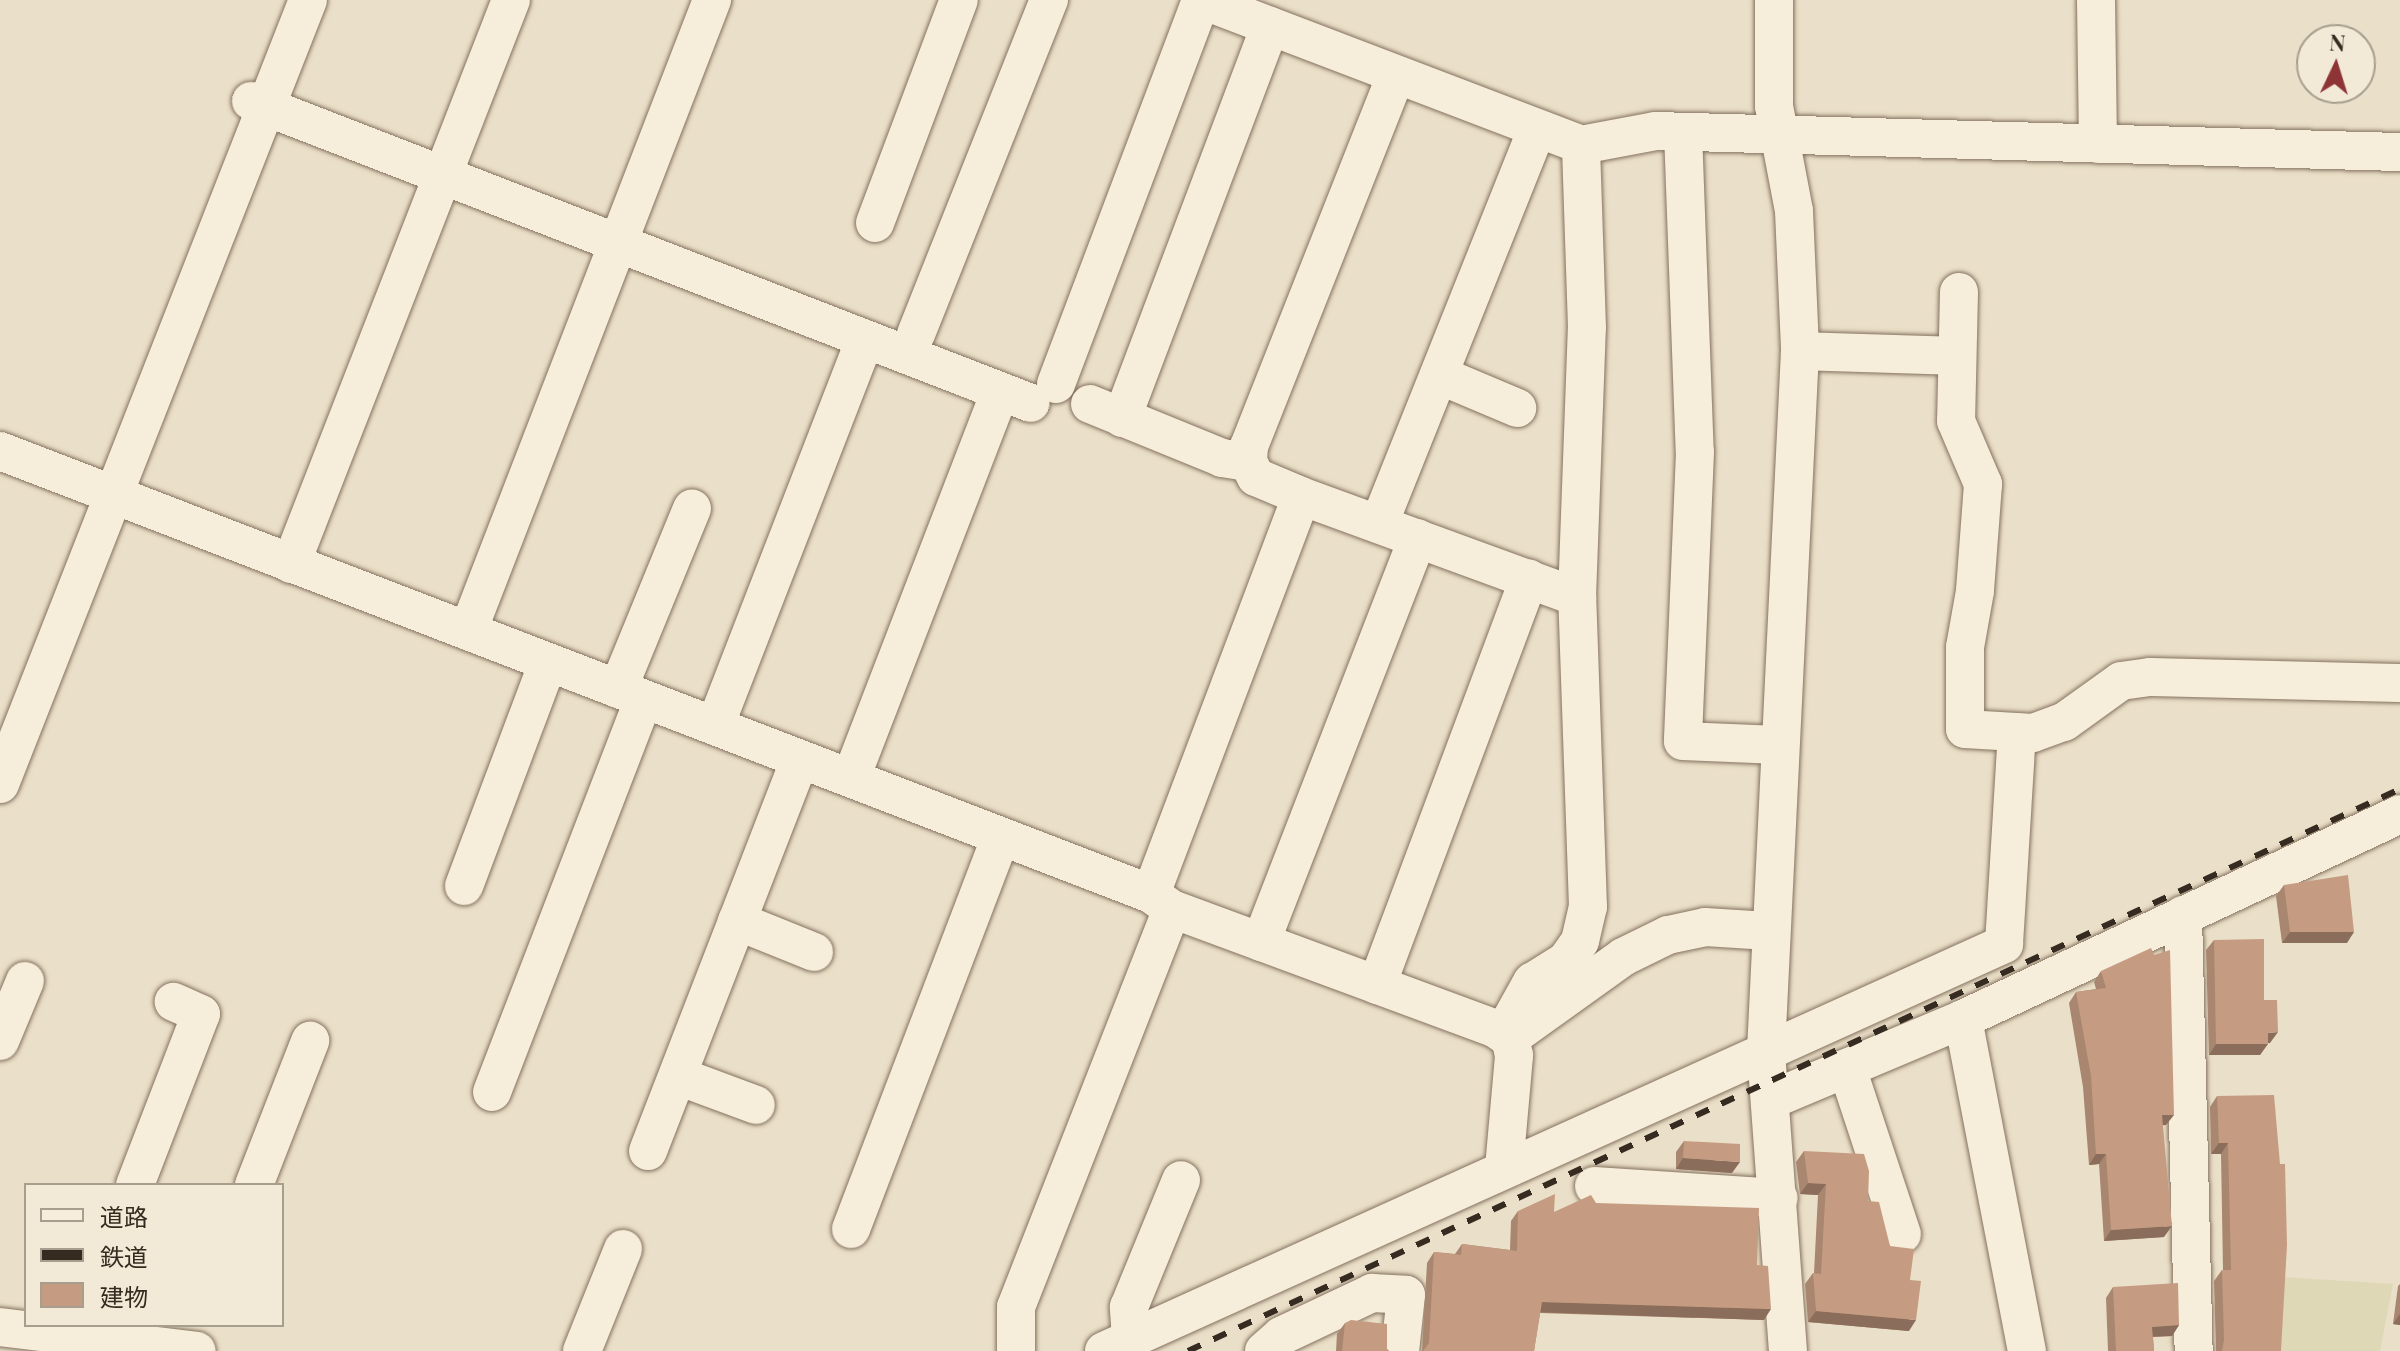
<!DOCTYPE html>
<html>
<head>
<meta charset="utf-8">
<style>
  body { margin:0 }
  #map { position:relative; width:2400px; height:1351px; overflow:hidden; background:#eadfc8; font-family:"Playfair Display","Noto Sans JP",serif }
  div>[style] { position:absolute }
  .farmland>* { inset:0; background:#dfd8b6 }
  .roads { filter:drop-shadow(0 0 2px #84725e) drop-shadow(0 0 2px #84725e) }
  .street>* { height:38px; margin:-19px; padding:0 19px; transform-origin:19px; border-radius:19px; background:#f6edda }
  .rail>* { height:6px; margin-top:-3px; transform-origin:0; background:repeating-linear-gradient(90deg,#362b21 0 14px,transparent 0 28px) }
  .wall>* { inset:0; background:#a9866f }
  .shaded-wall>* { inset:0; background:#8a6d5a }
  .building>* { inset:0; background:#c59c81 }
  span { translate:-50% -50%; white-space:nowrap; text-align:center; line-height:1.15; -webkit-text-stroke:7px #f2ead6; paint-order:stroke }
  .legend { position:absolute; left:24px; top:1183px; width:260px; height:144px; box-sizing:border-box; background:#f2ead6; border:2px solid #a79e8e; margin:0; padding:10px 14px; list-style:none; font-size:24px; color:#362b21 }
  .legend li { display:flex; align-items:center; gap:16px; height:40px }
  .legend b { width:40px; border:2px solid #a79e8e }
  .north { position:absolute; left:2296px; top:24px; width:80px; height:80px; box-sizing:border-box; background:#f2ead6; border:2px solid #a79e8e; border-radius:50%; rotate:4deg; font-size:22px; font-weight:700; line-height:32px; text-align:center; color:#362b21 }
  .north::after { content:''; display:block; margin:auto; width:28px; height:36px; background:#8e3436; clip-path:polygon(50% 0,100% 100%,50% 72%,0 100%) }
</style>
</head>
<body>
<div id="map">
  <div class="farmland">
    <div style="clip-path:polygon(2282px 1277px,2393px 1284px,2380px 1351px,2278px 1351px)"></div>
  </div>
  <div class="roads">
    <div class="street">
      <div style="left:1202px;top:0;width:406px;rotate:20.9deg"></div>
      <div style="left:1581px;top:145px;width:76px;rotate:-10.6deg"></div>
      <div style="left:1656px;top:131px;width:744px;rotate:1.62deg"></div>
      <div style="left:1774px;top:0;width:106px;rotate:90deg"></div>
      <div style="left:1774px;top:106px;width:107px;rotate:79.2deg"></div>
      <div style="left:1794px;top:211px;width:140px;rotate:87.5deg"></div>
      <div style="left:1800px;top:351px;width:702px;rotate:92.78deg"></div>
      <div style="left:1766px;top:1052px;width:300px;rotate:85.8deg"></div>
      <div style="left:2096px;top:0;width:144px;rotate:89.2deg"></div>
      <div style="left:1396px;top:75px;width:399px;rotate:111.6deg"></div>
      <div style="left:1249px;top:446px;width:16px;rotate:94deg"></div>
      <div style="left:1248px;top:462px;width:17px;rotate:62deg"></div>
      <div style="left:1256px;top:477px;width:49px;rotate:22.9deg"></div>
      <div style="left:1301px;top:496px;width:294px;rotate:20.1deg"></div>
      <div style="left:251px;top:101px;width:836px;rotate:21.17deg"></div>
      <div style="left:1683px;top:132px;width:320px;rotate:87.9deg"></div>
      <div style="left:1695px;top:452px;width:289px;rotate:92.4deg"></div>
      <div style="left:1683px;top:741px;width:95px;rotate:2.4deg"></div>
      <div style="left:875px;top:223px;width:238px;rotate:-69.4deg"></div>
      <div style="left:1959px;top:292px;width:129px;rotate:91.3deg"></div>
      <div style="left:1956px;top:421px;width:69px;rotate:66.8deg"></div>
      <div style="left:1983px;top:484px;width:107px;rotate:94.3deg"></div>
      <div style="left:1975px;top:591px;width:57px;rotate:100.1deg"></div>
      <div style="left:1965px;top:647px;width:82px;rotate:90deg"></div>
      <div style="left:1965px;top:729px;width:68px;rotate:3.4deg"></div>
      <div style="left:2033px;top:733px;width:33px;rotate:-20deg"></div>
      <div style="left:2064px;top:722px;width:70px;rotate:-35.7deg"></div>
      <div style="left:2121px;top:681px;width:29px;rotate:-8deg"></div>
      <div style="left:2150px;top:677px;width:250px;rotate:1.4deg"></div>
      <div style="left:916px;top:334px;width:360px;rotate:-68.3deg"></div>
      <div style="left:1800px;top:351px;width:157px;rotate:1.8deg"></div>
      <div style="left:1439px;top:375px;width:85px;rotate:22.9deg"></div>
      <div style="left:1056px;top:384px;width:410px;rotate:-69.3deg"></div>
      <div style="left:1090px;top:404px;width:143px;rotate:22.2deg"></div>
      <div style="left:1222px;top:458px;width:26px;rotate:9deg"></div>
      <div style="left:1122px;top:418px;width:419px;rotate:-69.3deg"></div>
      <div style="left:0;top:451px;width:1233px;rotate:21.05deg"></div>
      <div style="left:1151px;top:894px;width:26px;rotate:36deg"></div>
      <div style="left:1172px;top:909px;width:343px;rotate:20.3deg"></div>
      <div style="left:1494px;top:1028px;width:19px;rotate:32deg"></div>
      <div style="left:1510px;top:1038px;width:18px;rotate:77deg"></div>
      <div style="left:1514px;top:1056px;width:113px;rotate:95.1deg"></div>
      <div style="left:1379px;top:524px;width:425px;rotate:-68.2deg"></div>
      <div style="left:291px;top:564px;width:605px;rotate:-68.69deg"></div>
      <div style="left:468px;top:631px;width:677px;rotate:-68.86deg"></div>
      <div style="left:618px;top:689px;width:195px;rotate:-67.7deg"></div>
      <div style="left:715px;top:726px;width:415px;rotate:-68.8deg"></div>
      <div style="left:851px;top:778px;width:414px;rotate:-68.9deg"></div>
      <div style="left:0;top:784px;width:842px;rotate:-68.55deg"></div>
      <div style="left:464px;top:886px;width:238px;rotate:-69.4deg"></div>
      <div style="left:1151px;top:894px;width:425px;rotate:-69.3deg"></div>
      <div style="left:2183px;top:915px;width:436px;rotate:88.6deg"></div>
      <div style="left:737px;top:921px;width:83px;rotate:21.9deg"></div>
      <div style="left:1261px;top:942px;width:433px;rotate:-68.8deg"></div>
      <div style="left:1377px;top:985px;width:434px;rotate:-69.5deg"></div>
      <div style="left:1963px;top:1019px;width:338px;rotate:79.1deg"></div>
      <div style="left:1503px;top:1034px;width:60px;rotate:-60.9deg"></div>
      <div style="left:1532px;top:982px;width:40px;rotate:-32deg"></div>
      <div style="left:1566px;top:961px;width:24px;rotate:-55deg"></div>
      <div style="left:1580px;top:941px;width:35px;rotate:-77deg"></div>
      <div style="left:1588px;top:907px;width:310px;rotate:-92deg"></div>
      <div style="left:1577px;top:597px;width:269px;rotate:-87.9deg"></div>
      <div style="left:1587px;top:328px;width:183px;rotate:-91.9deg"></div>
      <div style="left:1510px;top:1038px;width:139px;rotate:-35.6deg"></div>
      <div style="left:1623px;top:957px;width:50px;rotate:-26.1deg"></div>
      <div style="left:1668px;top:935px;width:38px;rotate:-12deg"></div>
      <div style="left:1705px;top:927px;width:64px;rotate:3.6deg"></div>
      <div style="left:0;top:1041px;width:65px;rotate:-67.4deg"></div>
      <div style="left:1847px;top:1068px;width:175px;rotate:71.7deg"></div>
      <div style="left:678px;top:1076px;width:83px;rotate:20.4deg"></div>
      <div style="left:492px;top:1092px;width:421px;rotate:-68.9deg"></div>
      <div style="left:1773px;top:1099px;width:206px;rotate:-22.8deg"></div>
      <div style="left:1963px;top:1019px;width:483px;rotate:-25.1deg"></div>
      <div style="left:648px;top:1151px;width:420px;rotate:-68.8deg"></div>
      <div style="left:135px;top:1185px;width:183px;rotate:-68.9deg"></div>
      <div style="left:201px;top:1014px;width:30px;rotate:-156deg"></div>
      <div style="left:254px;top:1185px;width:155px;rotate:-68.7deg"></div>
      <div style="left:1594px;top:1186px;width:185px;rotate:3.7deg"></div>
      <div style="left:851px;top:1229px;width:420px;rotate:-69.1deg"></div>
      <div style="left:0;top:1327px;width:198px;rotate:6.9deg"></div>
      <div style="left:1131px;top:1339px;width:32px;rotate:-94deg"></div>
      <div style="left:1129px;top:1307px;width:137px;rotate:-67.7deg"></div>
      <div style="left:582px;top:1351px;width:110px;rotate:-68.1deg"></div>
      <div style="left:1016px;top:1351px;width:44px;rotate:-90deg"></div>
      <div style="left:1016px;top:1307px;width:427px;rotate:-68.6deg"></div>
      <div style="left:1104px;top:1351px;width:988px;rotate:-24.33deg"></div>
      <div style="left:2004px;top:944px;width:212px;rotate:-86.5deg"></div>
      <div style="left:1264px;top:1351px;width:23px;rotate:-41deg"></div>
      <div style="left:1281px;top:1336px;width:101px;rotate:-25.3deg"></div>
      <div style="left:1372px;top:1293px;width:34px;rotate:3deg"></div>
      <div style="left:1406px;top:1295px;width:56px;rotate:96.1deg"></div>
    </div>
  </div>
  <div class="rail">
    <div style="left:1188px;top:1351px;width:1336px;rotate:-24.88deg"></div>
  </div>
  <div class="wall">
    <div style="clip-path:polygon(2284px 885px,2347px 943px,2282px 943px,2276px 896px)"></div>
    <div style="clip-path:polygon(2214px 940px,2264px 1000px,2270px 1043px,2268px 1043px,2260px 1055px,2209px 1055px,2206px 950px)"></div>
    <div style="clip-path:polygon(2101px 971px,2166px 1125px,2163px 1125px,2164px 1237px,2104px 1241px,2099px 1164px,2089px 1165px,2083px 1087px,2069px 1003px,2076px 992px,2096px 989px,2094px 982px)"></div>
    <div style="clip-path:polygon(2217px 1096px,2281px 1351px,2216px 1351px,2214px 1281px,2222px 1270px,2223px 1270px,2221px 1154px,2211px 1154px,2210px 1107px)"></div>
    <div style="clip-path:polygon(1684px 1141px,1732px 1173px,1676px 1169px,1676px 1152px)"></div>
    <div style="clip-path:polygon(1804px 1151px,1868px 1201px,1890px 1246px,1910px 1280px,1909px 1331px,1808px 1322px,1805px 1284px,1813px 1273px,1814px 1273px,1818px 1195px,1800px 1194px,1796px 1162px)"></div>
    <div style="clip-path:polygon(1596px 1203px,1757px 1265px,1764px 1320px,1540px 1313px,1534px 1351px,1422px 1351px,1427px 1263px,1434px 1252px,1455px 1254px,1462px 1244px,1510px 1250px,1511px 1221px,1518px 1211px,1554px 1212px)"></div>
    <div style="clip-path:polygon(2400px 1284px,2400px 1325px,2393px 1324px,2398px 1286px)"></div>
    <div style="clip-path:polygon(2113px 1287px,2179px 1325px,2172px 1336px,2153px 1337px,2154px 1351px,2108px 1351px,2106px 1298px)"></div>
    <div style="clip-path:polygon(1345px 1323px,1387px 1349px,1389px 1351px,1336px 1351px,1337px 1334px)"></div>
  </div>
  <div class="shaded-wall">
    <div style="clip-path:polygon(2290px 932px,2354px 932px,2347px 943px,2282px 943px)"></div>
    <div style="clip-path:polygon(2278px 1032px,2270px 1043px,2260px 1044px,2268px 1044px,2260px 1055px,2209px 1055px,2216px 1044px,2268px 1033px)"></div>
    <div style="clip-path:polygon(2162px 1115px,2174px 1115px,2166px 1125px,2154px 1126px)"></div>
    <div style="clip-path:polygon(2219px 1143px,2228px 1143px,2221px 1154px,2211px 1154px)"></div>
    <div style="clip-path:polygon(2096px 1154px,2106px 1154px,2099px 1164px,2089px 1165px)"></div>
    <div style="clip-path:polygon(1683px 1158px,1740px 1162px,1732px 1173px,1676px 1169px)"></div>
    <div style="clip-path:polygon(1808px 1183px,1826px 1184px,1818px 1195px,1800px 1194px)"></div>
    <div style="clip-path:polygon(2172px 1226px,2164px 1237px,2104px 1241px,2111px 1230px)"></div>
    <div style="clip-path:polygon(1542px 1302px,1771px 1309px,1764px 1320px,1534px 1312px)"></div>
    <div style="clip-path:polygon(1816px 1311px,1916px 1320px,1909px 1331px,1808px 1322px)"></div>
    <div style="clip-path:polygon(2400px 1314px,2400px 1325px,2393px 1324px)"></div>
    <div style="clip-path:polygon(2179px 1325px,2172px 1336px,2144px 1337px,2152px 1327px)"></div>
  </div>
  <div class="building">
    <div style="clip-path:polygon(2348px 875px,2354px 932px,2290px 932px,2284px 885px)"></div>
    <div style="clip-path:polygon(2264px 939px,2264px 1000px,2277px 1000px,2278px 1032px,2268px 1033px,2268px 1044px,2216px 1044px,2214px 940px)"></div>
    <div style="clip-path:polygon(2151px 948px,2154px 955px,2170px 950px,2174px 1115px,2162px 1115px,2172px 1226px,2111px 1230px,2106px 1154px,2096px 1154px,2091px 1076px,2076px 992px,2106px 988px,2101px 971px)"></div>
    <div style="clip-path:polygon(2274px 1095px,2280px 1164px,2285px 1164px,2287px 1245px,2281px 1351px,2222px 1351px,2224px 1340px,2222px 1270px,2231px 1270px,2228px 1143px,2219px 1143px,2217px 1096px)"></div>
    <div style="clip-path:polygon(1684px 1141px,1740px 1144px,1740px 1162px,1683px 1158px)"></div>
    <div style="clip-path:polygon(1804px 1151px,1864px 1154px,1869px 1171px,1868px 1201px,1879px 1202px,1890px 1246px,1914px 1249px,1910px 1280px,1921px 1281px,1916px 1320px,1816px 1311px,1813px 1273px,1821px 1274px,1826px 1184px,1808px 1183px)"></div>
    <div style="clip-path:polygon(1555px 1194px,1554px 1212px,1591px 1195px,1596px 1203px,1759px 1208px,1757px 1265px,1768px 1266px,1771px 1309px,1542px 1302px,1534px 1351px,1423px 1351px,1429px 1343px,1434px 1252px,1461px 1255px,1462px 1244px,1517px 1251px,1518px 1211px)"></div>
    <div style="clip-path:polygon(2178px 1283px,2179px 1325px,2152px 1327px,2154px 1351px,2116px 1351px,2113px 1287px)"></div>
    <div style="clip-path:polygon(1351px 1320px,1387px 1324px,1387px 1349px,1389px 1351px,1342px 1351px,1345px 1323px)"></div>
  </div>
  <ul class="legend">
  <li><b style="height:10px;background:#f6edda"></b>道路</li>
  <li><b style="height:10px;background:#362b21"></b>鉄道</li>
  <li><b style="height:22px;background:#c59c81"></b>建物</li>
  </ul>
  <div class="north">N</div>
</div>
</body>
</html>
